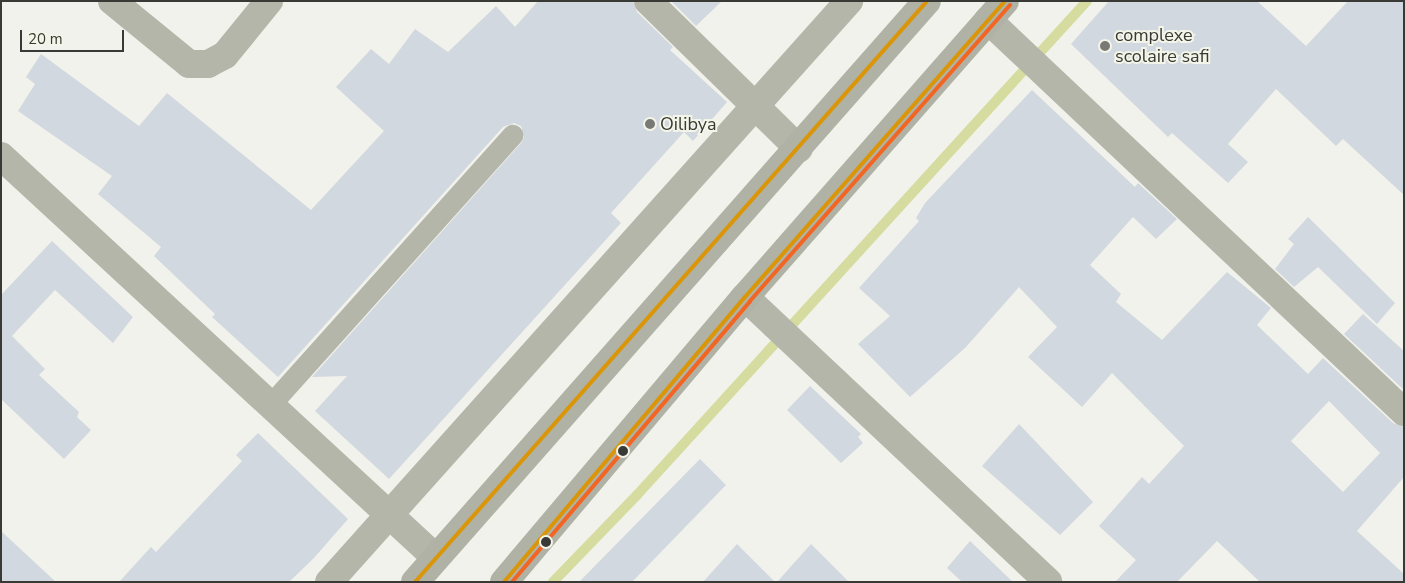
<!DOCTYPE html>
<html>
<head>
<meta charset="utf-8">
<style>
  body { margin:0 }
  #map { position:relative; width:1405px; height:583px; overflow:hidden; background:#f1f2eb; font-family:"Nunito Sans",sans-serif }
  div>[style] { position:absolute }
  .stream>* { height:10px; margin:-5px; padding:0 5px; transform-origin:5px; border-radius:5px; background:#d6dc9f }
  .building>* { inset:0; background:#d2d8df }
  .lane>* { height:21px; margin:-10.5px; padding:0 10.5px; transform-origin:10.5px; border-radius:10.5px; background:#b5b6aa }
  .street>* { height:28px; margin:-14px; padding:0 14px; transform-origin:14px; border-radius:14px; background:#b5b6aa }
  .highway>* { height:28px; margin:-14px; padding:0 14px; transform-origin:14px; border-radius:14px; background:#b0b2a6 }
  .bus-1>* { height:4px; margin:-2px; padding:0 2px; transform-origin:2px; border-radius:2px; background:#da9608 }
  .bus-2>* { height:4px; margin:-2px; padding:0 2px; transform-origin:2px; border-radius:2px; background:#f26522 }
  .dots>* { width:14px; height:14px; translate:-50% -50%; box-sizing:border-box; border:2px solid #f3f5e8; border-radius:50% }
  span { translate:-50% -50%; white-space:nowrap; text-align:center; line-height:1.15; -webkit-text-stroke:4px #f3f5e8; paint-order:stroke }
  .poi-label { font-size:18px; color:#393a35 }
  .left { translate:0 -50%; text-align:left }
  .frame { position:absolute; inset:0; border:2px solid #393a35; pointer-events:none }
  .scale { position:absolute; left:20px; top:30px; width:104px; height:22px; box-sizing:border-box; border:2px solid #393a35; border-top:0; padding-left:6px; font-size:15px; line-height:18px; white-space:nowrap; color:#393a35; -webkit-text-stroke:4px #f3f5e8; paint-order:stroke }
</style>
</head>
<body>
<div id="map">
  <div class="stream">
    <div style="left:553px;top:582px;width:121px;rotate:-46deg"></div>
    <div style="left:637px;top:495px;width:668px;rotate:-47.67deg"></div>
  </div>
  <div class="building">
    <div style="clip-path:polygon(538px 1px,633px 1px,637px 12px,673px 47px,670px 50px,727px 102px,693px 141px,684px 132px,611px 213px,621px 223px,389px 479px,315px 411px,347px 376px,312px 377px,521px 143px,524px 137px,521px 126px,514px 123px,503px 127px,278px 377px,212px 317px,215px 314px,154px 256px,161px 247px,98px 194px,112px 176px,18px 111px,35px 84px,26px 77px,41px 54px,139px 126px,167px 93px,311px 210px,384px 131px,336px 87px,371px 49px,389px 64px,415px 29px,448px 52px,496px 6px,515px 27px)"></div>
    <div style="clip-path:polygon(671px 1px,722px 1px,696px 26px)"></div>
    <div style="clip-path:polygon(1109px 1px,1257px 1px,1306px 46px,1348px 1px,1404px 1px,1404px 195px,1343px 139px,1336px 146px,1276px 89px,1228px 144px,1248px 162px,1228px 183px,1172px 133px,1168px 137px,1071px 44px)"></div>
    <div style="clip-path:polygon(evenodd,1032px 90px,1135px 187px,1138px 183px,1177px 219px,1156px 239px,1133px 217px,1090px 265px,1121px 294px,1116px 302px,1162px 340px,1227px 272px,1271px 308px,1257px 325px,1308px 374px,1323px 358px,1393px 423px,1404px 427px,1404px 477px,1357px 531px,1404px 574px,1404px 582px,1260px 582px,1217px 541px,1177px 582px,1115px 582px,1136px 560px,1099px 526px,1142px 477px,1149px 484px,1184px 446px,1112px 373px,1082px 407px,1028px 357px,1057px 327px,1019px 287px,966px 347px,910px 397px,858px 344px,890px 316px,859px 288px,919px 221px,916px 218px,925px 203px,1032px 90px,1329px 401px,1380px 453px,1343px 492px,1291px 441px,1329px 401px)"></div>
    <div style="clip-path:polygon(1308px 217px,1395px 303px,1377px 324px,1318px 267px,1294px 287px,1275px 269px,1294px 244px,1288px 239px)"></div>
    <div style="clip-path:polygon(52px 241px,133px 317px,113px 343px,55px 290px,12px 336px,45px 369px,39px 375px,79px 412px,77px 417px,91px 430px,64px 459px,1px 399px,1px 295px)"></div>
    <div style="clip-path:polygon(1363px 314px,1404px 351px,1404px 390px,1344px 334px)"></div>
    <div style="clip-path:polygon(810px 386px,861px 434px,858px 437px,863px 443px,841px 463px,787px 410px)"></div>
    <div style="clip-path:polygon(1019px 424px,1093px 502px,1060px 535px,982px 466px)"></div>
    <div style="clip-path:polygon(258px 433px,348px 519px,314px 558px,289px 582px,119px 582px,151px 547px,156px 552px,242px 461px,236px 455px)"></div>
    <div style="clip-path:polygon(700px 459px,726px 485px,632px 582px,579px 582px)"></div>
    <div style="clip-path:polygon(1px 531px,56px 582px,1px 582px)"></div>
    <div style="clip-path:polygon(970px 541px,1013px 582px,962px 582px,947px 568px)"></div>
    <div style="clip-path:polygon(737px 544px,775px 582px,703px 582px)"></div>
    <div style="clip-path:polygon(811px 544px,849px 582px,777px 582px)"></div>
  </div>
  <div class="lane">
    <div style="left:270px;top:405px;width:363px;rotate:-48.1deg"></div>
  </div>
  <div class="street">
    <div style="left:112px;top:1px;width:99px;rotate:39.3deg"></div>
    <div style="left:189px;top:64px;width:19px"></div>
    <div style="left:208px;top:64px;width:19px;rotate:-28deg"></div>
    <div style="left:225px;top:55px;width:70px;rotate:-50.8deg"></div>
    <div style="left:648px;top:1px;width:211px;rotate:44.4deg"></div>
    <div style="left:988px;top:20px;width:572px;rotate:43.3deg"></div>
    <div style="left:1px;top:156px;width:592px;rotate:42.74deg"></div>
    <div style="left:745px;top:297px;width:416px;rotate:43.2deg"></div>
    <div style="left:329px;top:582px;width:780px;rotate:-48.17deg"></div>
  </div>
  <div class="highway">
    <div style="left:415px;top:582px;width:774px;rotate:-48.61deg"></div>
    <div style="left:504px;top:582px;width:373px;rotate:-49.8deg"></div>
    <div style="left:745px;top:297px;width:394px;rotate:-48.7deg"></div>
  </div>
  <div class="bus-1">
    <div style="left:415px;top:582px;width:774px;rotate:-48.61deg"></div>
    <div style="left:504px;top:582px;width:373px;rotate:-49.8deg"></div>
    <div style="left:745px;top:297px;width:394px;rotate:-48.7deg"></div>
  </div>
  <div class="bus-2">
    <div style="left:512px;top:582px;width:368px;rotate:-49.7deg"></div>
    <div style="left:750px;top:301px;width:394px;rotate:-48.7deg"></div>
  </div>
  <div class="dots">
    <div style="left:1105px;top:46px;background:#797a75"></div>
    <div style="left:650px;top:124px;background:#797a75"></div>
    <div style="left:623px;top:451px;background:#393a35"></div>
    <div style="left:546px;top:542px;background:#393a35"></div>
  </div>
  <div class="poi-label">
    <span class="left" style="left:1115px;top:46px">complexe<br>scolaire safi</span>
    <span class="left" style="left:660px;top:124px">Oilibya</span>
  </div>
  <div class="frame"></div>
  <div class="scale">20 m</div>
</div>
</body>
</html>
